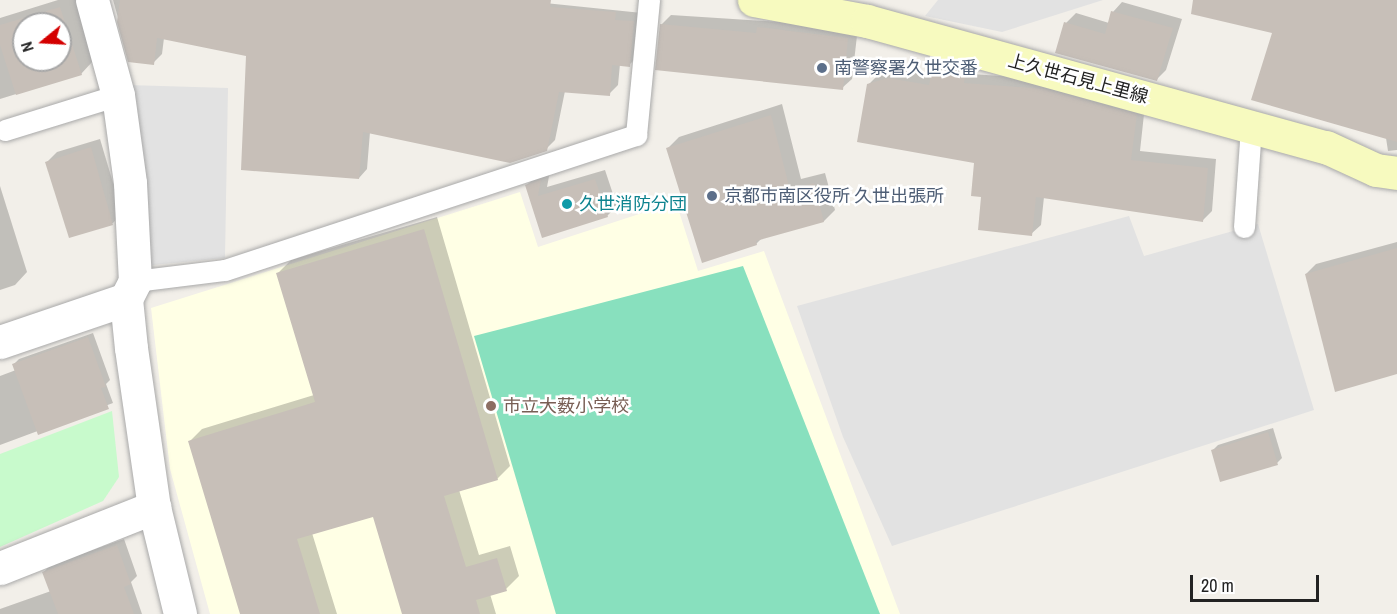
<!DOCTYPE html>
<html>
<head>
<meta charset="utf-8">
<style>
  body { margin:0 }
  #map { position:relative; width:1397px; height:614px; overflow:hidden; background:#f2efe9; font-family:"Archivo Narrow","Noto Sans JP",sans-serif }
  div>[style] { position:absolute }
  .education>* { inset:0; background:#ffffe5 }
  .park>* { inset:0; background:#c8facc }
  .pitch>* { inset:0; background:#88e0be }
  .parking>* { inset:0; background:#e2e2e2 }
  .shadow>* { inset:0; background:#0003 }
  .building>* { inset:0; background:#c7bfb8 }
  .roads { filter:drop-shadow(0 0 2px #a9a9a9) drop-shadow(0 0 2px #a9a9a9) }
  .lane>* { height:21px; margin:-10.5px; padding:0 10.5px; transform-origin:10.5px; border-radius:10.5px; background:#fff }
  .street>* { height:33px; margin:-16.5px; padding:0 16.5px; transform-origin:16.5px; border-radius:16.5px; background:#fff }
  .secondary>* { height:33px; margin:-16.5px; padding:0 16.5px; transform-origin:16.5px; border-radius:16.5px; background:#f7fabf }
  .dots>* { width:16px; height:16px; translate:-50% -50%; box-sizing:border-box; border:3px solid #fff; border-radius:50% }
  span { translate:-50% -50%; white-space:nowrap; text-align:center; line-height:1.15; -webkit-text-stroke:5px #fff; paint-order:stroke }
  .service-label { font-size:18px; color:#4e5e75 }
  .left { translate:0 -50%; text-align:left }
  .street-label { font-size:18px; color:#222 }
  .culture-label { font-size:18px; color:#0d838f }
  .education-label { font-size:18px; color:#785e54 }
  .north { position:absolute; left:12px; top:12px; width:60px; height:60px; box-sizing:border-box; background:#fff; border:2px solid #a7a7a7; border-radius:50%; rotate:252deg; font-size:16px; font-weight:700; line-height:24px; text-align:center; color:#222 }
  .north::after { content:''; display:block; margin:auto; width:21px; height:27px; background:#d40000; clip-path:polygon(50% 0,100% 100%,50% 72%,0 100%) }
  .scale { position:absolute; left:1190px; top:575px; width:129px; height:27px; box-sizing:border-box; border:3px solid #222; border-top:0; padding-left:8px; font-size:18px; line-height:21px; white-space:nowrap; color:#222; -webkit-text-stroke:4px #fff; paint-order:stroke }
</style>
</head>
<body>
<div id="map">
  <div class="education">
    <div style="clip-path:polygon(520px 192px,538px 247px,676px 202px,698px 271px,764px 251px,900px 614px,210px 614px,170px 469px,151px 308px)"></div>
  </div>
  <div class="park">
    <div style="clip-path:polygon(112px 411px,119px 477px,103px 501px,0 547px,0 454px)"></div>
  </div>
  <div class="pitch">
    <div style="clip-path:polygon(743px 266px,880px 614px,556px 614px,474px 336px)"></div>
  </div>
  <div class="parking">
    <div style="clip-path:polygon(938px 0,1103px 0,1002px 32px,925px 16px)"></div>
    <div style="clip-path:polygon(128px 85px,228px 88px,225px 258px,143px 266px)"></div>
    <div style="clip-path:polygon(1129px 216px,1144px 256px,1258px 224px,1314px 410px,892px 546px,843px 437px,797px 306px)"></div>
  </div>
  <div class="shadow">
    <div style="clip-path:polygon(evenodd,58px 0,88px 0,93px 61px,81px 74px,0 99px,0 18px,58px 0,24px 24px,60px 24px,60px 60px,24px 60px,24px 24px)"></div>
    <div style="clip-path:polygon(113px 0,516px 0,642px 13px,638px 56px,629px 65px,620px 64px,618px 85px,609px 94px,565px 91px,555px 140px,546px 149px,370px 132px,367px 169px,359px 178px,247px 55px,164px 38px,162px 54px,153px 63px,130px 61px)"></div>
    <div style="clip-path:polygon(1202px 0,1397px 0,1397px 150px,1388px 151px,1386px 138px,1274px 32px)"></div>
    <div style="clip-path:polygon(1122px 2px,1182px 19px,1166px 70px,1157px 79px,1066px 23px,1076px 13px,1109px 23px,1113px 12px)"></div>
    <div style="clip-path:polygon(671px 15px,858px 27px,852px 79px,842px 88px,661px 25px)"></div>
    <div style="clip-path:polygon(942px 62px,974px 67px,972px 74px,1055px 80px,1145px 105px,1140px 151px,1216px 159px,1212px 211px,1202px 221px,1044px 197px,1041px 225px,1031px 234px,982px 196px,976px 162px,868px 85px,878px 75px,898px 69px,933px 75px)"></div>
    <div style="clip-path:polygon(782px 104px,801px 179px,825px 173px,835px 210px,824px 221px,763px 237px,756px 244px,668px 148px,679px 137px)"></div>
    <div style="clip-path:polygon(100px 139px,122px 213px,113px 223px,70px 237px,47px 162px,57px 152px)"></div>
    <div style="clip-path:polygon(605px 170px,617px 206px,607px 216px,543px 236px,527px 185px,536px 176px,550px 171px,547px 187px)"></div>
    <div style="clip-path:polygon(0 186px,27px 272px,15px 285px,0 290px)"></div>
    <div style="clip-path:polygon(437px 217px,510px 466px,497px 479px,459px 490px,479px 555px,510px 546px,519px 576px,506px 589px,490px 594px,496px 614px,404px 614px,374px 515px,312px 533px,337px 614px,242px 614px,189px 442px,202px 429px,314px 395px,278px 273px,291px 260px)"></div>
    <div style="clip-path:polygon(1397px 242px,1397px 373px,1306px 274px,1316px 264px)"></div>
    <div style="clip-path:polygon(93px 333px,110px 380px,106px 384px,113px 403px,0 445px,0 376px,16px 370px,14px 364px,19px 359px)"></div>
    <div style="clip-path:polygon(1273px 428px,1282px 458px,1277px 463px,1213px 450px,1218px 445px)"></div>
    <div style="clip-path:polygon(124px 539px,137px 576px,131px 582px,142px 614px,0 614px,0 609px,51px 591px,44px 572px,50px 565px)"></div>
  </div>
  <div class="building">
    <div style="clip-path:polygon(120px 0,551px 0,550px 7px,616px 12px,615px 20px,634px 21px,630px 67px,612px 65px,610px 96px,559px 92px,547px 151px,510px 163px,363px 132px,359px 179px,241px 170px,246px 56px,157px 38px,154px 65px,128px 62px,117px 22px)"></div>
    <div style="clip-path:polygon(1193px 0,1397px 0,1397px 142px,1251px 100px,1272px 33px,1191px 14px)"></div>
    <div style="clip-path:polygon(evenodd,60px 7px,82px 75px,16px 95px,0 45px,0 25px,60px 7px,24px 24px,60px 24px,60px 60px,24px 60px,24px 24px)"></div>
    <div style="clip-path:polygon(1111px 11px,1173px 28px,1157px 81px,1055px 53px,1064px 22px,1105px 34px)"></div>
    <div style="clip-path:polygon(660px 24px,756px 33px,757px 27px,848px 38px,843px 90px,655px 70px)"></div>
    <div style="clip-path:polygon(932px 71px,965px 76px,964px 83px,1045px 89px,1137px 114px,1131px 160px,1208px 168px,1203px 222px,1036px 197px,1032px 236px,978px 230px,981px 197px,971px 196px,974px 163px,857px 142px,867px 84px,888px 78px,929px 85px)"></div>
    <div style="clip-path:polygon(771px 115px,790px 190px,814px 183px,824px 222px,756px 241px,757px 245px,702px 263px,666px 148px)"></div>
    <div style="clip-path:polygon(91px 147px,113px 225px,69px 238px,45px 162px)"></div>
    <div style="clip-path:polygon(541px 179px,538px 196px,595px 179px,608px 217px,542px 238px,525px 185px)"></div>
    <div style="clip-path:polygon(424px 229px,498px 480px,444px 496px,466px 567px,497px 558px,507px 591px,476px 600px,480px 614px,402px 614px,373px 517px,297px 539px,320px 614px,240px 614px,188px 441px,315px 402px,276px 273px)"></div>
    <div style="clip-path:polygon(1397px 248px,1397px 374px,1335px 392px,1305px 274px)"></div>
    <div style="clip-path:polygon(88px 337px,106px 387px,101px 388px,109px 409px,38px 435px,12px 364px)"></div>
    <div style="clip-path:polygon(1268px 432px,1278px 465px,1220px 482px,1211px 450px)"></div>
    <div style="clip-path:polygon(117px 545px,131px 584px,124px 587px,134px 614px,58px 614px,42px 572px)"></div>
  </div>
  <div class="roads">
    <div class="lane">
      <div style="left:5px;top:130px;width:118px;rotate:-17.2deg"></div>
      <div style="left:1244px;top:227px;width:101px;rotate:-86deg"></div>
      <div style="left:135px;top:281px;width:91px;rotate:-7deg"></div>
      <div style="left:225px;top:270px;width:433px;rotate:-18.2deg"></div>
      <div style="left:636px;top:135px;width:136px;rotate:-84.5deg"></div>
    </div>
    <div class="street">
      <div style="left:92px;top:0;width:98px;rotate:74.7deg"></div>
      <div style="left:118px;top:95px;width:89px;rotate:82.2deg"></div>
      <div style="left:130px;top:183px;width:98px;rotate:87.1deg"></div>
      <div style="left:135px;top:281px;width:20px;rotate:117deg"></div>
      <div style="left:126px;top:299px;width:49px;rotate:84.2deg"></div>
      <div style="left:131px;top:348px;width:161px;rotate:81.8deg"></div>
      <div style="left:154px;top:507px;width:110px;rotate:76.3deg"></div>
      <div style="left:0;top:342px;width:133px;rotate:-18.8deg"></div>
      <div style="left:0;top:568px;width:166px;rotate:-21.6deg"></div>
    </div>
    <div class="secondary">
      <div style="left:754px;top:0;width:115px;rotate:10.5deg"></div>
      <div style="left:867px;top:21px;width:476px;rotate:15.4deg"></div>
      <div style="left:1326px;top:147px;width:55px;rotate:24.7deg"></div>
      <div style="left:1376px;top:170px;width:21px;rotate:8deg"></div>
    </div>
  </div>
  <div class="dots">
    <div style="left:822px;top:68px;background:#5c6f8a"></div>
    <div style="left:712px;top:196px;background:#5c6f8a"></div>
    <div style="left:567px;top:204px;background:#0f9aa8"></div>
    <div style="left:491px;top:406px;background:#8d6e63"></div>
  </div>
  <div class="service-label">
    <span class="left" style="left:834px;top:68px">南警察署久世交番</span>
    <span class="left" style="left:724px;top:196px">京都市南区役所 久世出張所</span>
  </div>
  <div class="street-label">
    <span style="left:1078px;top:79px;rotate:15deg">上久世石見上里線</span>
  </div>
  <div class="culture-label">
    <span class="left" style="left:579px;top:204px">久世消防分団</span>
  </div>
  <div class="education-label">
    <span class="left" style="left:503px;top:406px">市立大薮小学校</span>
  </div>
  <div class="north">N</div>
  <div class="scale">20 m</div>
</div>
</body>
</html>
